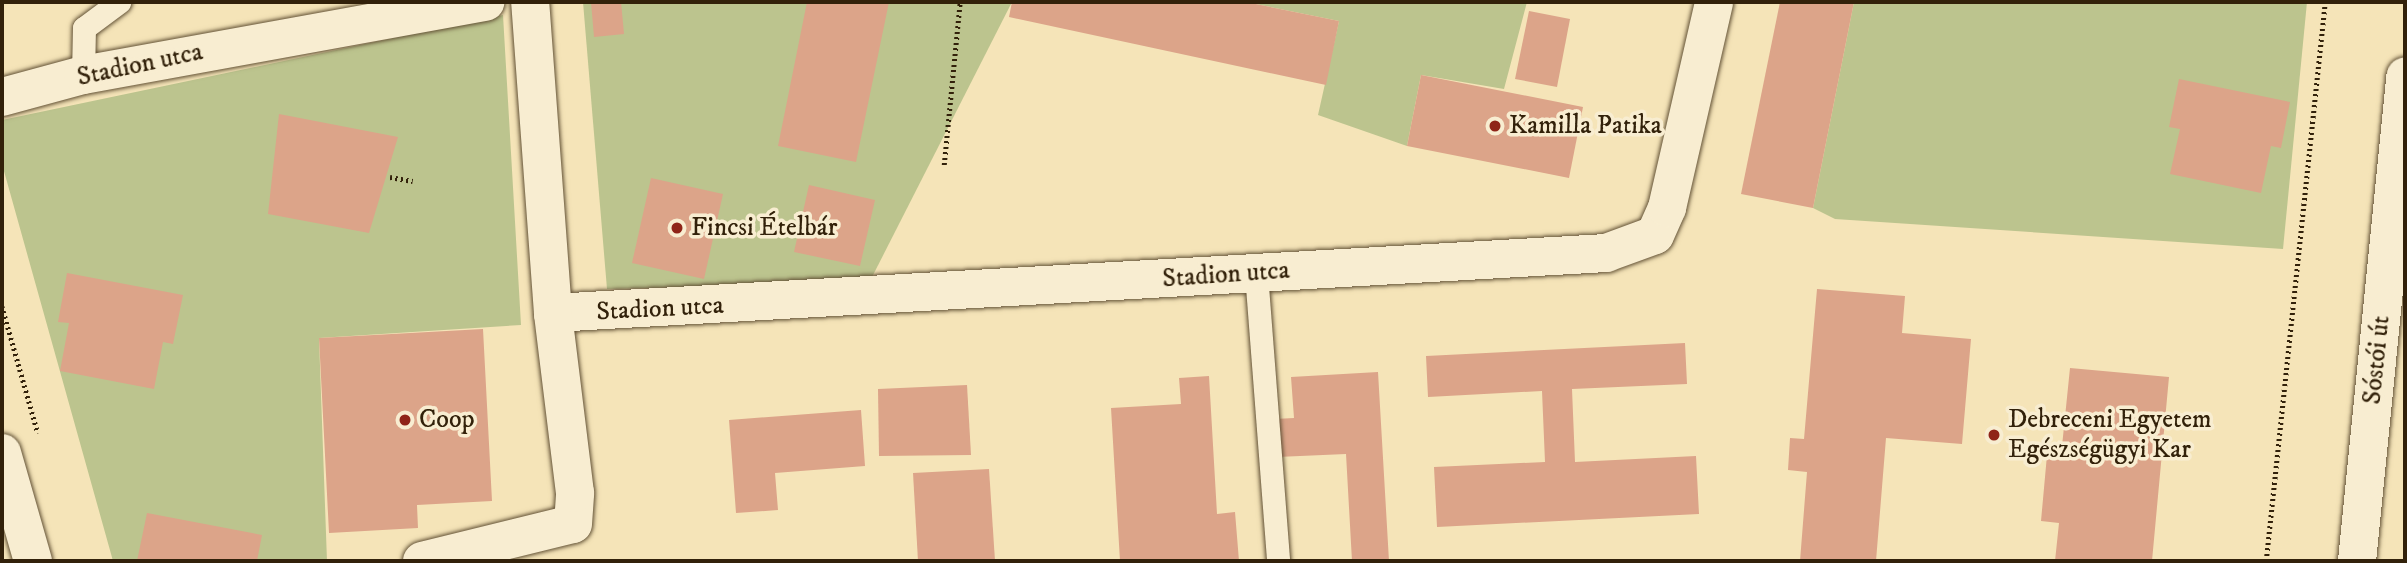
<!DOCTYPE html>
<html>
<head>
<meta charset="utf-8">
<style>
  body { margin:0 }
  #map { position:relative; width:2407px; height:563px; overflow:hidden; background:#f5e4b8; font-family:"IM FELL DW Pica",serif }
  div>[style] { position:absolute }
  .green>* { inset:0; background:#bcc48e }
  .building>* { inset:0; background:#dca489 }
  .path>* { height:4.5px; margin-top:-2.25px; transform-origin:0; background:repeating-linear-gradient(90deg,#32210a 0 2px,transparent 0 5.5px) }
  .roads { filter:drop-shadow(0 0 2px #635236) drop-shadow(0 0 2px #635236) }
  .service>* { height:23px; margin:-11.5px; padding:0 11.5px; transform-origin:11.5px; border-radius:11.5px; background:#f8edd1 }
  .minor>* { height:38px; margin:-19px; padding:0 19px; transform-origin:19px; border-radius:19px; background:#f8edd1 }
  .secondary>* { height:38px; margin:-19px; padding:0 19px; transform-origin:19px; border-radius:19px; background:#f8edd1 }
  .dots>* { width:19px; height:19px; translate:-50% -50%; box-sizing:border-box; border:4px solid #f8edd1; border-radius:50% }
  span { translate:-50% -50%; white-space:nowrap; text-align:center; line-height:1.15; -webkit-text-stroke:7px #f8edd1; paint-order:stroke }
  .street-label { font-size:26px; color:#32210a }
  .poi-label { font-size:26px; color:#32210a }
  .left { translate:0 -50%; text-align:left }
  .frame { position:absolute; inset:0; border:4px solid #32210a; pointer-events:none }
</style>
</head>
<body>
<div id="map">
  <div class="green">
    <div style="clip-path:polygon(583px 2px,1012px 2px,869px 283px,607px 289px)"></div>
    <div style="clip-path:polygon(1246px 2px,1527px 2px,1504px 89px,1421px 75px,1407px 146px,1318px 115px,1339px 21px)"></div>
    <div style="clip-path:polygon(1854px 2px,2307px 2px,2283px 249px,1835px 219px,1813px 208px)"></div>
    <div style="clip-path:polygon(503px 15px,521px 325px,319px 338px,327px 561px,113px 561px,2px 164px,2px 120px)"></div>
  </div>
  <div class="building">
    <div style="clip-path:polygon(591px 2px,621px 2px,624px 34px,594px 37px)"></div>
    <div style="clip-path:polygon(807px 2px,889px 2px,856px 162px,778px 146px)"></div>
    <div style="clip-path:polygon(1012px 2px,1246px 2px,1339px 21px,1326px 85px,1009px 17px)"></div>
    <div style="clip-path:polygon(1780px 2px,1854px 2px,1813px 208px,1741px 194px)"></div>
    <div style="clip-path:polygon(1529px 11px,1570px 19px,1557px 87px,1515px 79px)"></div>
    <div style="clip-path:polygon(1421px 75px,1583px 107px,1569px 178px,1407px 146px)"></div>
    <div style="clip-path:polygon(2179px 79px,2290px 102px,2281px 148px,2271px 146px,2261px 193px,2170px 174px,2180px 129px,2169px 127px)"></div>
    <div style="clip-path:polygon(279px 114px,398px 137px,369px 233px,268px 214px)"></div>
    <div style="clip-path:polygon(651px 178px,723px 194px,704px 279px,632px 263px)"></div>
    <div style="clip-path:polygon(809px 185px,875px 200px,860px 266px,794px 252px)"></div>
    <div style="clip-path:polygon(67px 273px,183px 295px,173px 344px,163px 342px,154px 389px,60px 371px,69px 323px,58px 322px)"></div>
    <div style="clip-path:polygon(1817px 289px,1905px 296px,1902px 333px,1971px 339px,1962px 444px,1886px 438px,1876px 561px,1800px 561px,1807px 472px,1788px 470px,1790px 438px,1804px 439px)"></div>
    <div style="clip-path:polygon(483px 329px,492px 501px,417px 505px,418px 528px,329px 533px,319px 338px)"></div>
    <div style="clip-path:polygon(1685px 343px,1687px 384px,1572px 389px,1575px 462px,1696px 456px,1699px 514px,1437px 527px,1434px 467px,1545px 462px,1542px 391px,1428px 397px,1426px 356px)"></div>
    <div style="clip-path:polygon(2070px 368px,2169px 377px,2152px 561px,2055px 561px,2059px 523px,2041px 521px,2047px 455px,2061px 456px)"></div>
    <div style="clip-path:polygon(1378px 372px,1389px 561px,1352px 561px,1346px 454px,1277px 457px,1275px 419px,1294px 418px,1291px 377px)"></div>
    <div style="clip-path:polygon(1209px 376px,1217px 514px,1235px 512px,1239px 561px,1120px 561px,1111px 408px,1181px 404px,1179px 378px)"></div>
    <div style="clip-path:polygon(967px 385px,971px 455px,879px 456px,878px 389px)"></div>
    <div style="clip-path:polygon(861px 410px,865px 466px,775px 473px,778px 510px,736px 513px,729px 420px)"></div>
    <div style="clip-path:polygon(989px 469px,995px 561px,918px 561px,913px 473px)"></div>
    <div style="clip-path:polygon(147px 513px,262px 535px,257px 561px,137px 561px)"></div>
  </div>
  <div class="path">
    <div style="left:944px;top:165px;width:164px;rotate:-84.4deg"></div>
    <div style="left:390px;top:177px;width:23px;rotate:10deg"></div>
    <div style="left:2px;top:306px;width:132px;rotate:74.2deg"></div>
    <div style="left:2266px;top:561px;width:562px;rotate:-83.97deg"></div>
  </div>
  <div class="roads">
    <div class="service">
      <div style="left:83px;top:75px;width:47px;rotate:-88.8deg"></div>
      <div style="left:84px;top:28px;width:44px;rotate:-36.6deg"></div>
      <div style="left:1256px;top:273px;width:289px;rotate:85.6deg"></div>
    </div>
    <div class="minor">
      <div style="left:2px;top:97px;width:84px;rotate:-15.2deg"></div>
      <div style="left:83px;top:75px;width:409px;rotate:-10.3deg"></div>
      <div style="left:553px;top:313px;width:1055px;rotate:-3.26deg"></div>
      <div style="left:1606px;top:253px;width:52px;rotate:-20.2deg"></div>
      <div style="left:1655px;top:235px;width:30px;rotate:-66deg"></div>
      <div style="left:1667px;top:208px;width:211px;rotate:-77.1deg"></div>
      <div style="left:422px;top:561px;width:155px;rotate:-13.8deg"></div>
      <div style="left:573px;top:524px;width:31px;rotate:-86deg"></div>
      <div style="left:575px;top:493px;width:181px;rotate:-97deg"></div>
      <div style="left:553px;top:313px;width:312px;rotate:-94.2deg"></div>
    </div>
    <div class="secondary">
      <div style="left:2px;top:453px;width:112px;rotate:74deg"></div>
      <div style="left:2357px;top:561px;width:487px;rotate:-84.3deg"></div>
    </div>
  </div>
  <div class="dots">
    <div style="left:1495px;top:126px;background:#8f2418"></div>
    <div style="left:677px;top:228px;background:#8f2418"></div>
    <div style="left:405px;top:420px;background:#8f2418"></div>
    <div style="left:1994px;top:435px;background:#8f2418"></div>
  </div>
  <div class="street-label">
    <span style="left:140px;top:65px;rotate:-12deg">Stadion utca</span>
    <span style="left:1226px;top:275px;rotate:-4deg">Stadion utca</span>
    <span style="left:660px;top:309px;rotate:-3deg">Stadion utca</span>
    <span style="left:2377px;top:360px;rotate:-84deg">Sóstói út</span>
  </div>
  <div class="poi-label">
    <span class="left" style="left:1509px;top:126px">Kamilla Patika</span>
    <span class="left" style="left:691px;top:228px">Fincsi Ételbár</span>
    <span class="left" style="left:419px;top:420px">Coop</span>
    <span class="left" style="left:2008px;top:435px">Debreceni Egyetem<br>Egészségügyi Kar</span>
  </div>
  <div class="frame"></div>
</div>
</body>
</html>
